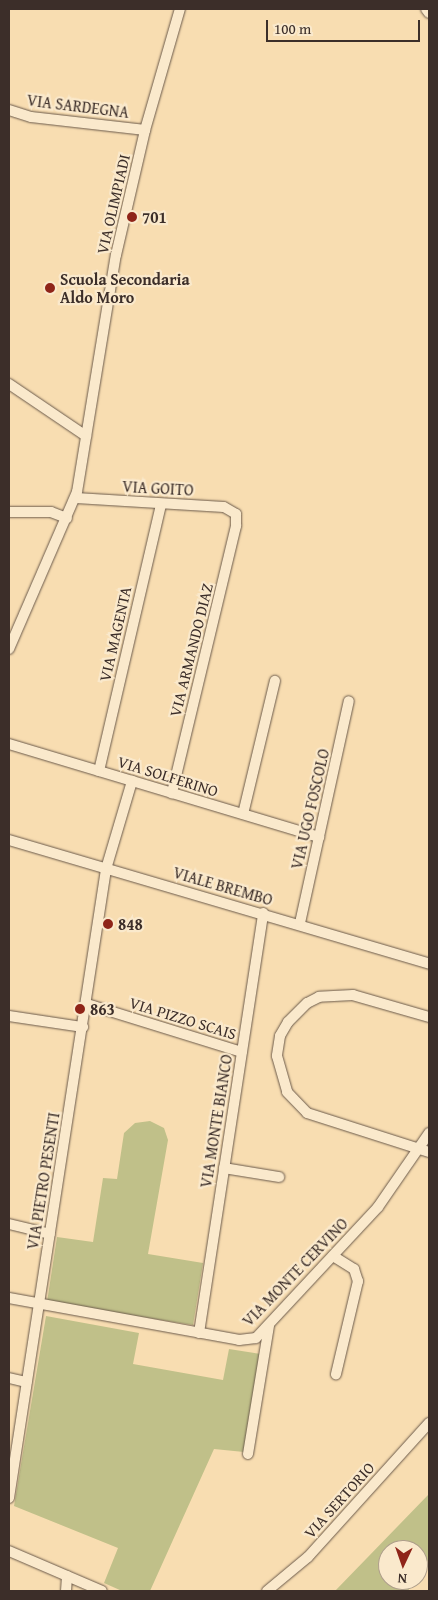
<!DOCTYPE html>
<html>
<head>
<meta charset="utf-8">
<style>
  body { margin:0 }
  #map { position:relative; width:438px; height:1600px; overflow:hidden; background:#f8ddb1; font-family:"Gentium Book Plus",serif }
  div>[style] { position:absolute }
  .green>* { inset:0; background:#c0c089 }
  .roads { filter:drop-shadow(0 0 1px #6b5a4b) drop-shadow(0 0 1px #6b5a4b) }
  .street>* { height:10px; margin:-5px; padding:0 5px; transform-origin:5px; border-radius:5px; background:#fae9cc }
  .dots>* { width:14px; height:14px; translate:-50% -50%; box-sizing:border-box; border:2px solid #fae9cc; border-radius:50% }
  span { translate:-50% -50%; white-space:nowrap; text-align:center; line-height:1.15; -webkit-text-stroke:4.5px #fae9cc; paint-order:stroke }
  .street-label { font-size:16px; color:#3c2e29 }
  .poi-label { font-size:16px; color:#3c2e29; font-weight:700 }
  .left { translate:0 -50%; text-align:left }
  .frame { position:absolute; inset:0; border:10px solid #3c2e29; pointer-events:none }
  .north { position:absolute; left:378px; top:1540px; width:50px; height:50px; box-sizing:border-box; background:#fae9cc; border:1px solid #ae9e8b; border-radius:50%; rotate:183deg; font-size:14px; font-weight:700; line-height:20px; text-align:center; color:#3c2e29 }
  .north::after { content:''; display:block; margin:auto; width:18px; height:22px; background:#8f2418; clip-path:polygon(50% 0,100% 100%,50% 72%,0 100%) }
  .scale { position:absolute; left:266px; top:20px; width:154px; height:22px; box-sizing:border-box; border:2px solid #3c2e29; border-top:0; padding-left:6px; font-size:15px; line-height:18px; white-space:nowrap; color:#3c2e29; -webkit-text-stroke:4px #fae9cc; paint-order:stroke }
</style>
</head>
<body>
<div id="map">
  <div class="green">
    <div style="clip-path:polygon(150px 1121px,164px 1128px,168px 1140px,148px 1254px,203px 1263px,193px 1325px,47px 1302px,57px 1237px,93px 1242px,103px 1178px,117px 1179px,124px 1133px,135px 1123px)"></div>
    <div style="clip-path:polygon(46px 1316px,139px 1333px,133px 1364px,223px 1380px,229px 1349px,261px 1354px,244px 1452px,214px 1449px,150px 1591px,122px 1591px,104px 1583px,118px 1548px,14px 1506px)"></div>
    <div style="clip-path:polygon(429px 1494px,429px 1559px,418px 1574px,418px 1550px,388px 1550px,388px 1580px,414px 1580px,408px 1591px,335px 1591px)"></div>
  </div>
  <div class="roads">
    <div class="street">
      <div style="left:426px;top:9px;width:5px;rotate:53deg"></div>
      <div style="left:9px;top:110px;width:23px;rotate:18deg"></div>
      <div style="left:31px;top:117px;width:115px;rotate:6.5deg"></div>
      <div style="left:9px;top:384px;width:93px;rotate:34deg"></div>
      <div style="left:76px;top:498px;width:148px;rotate:3.5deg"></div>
      <div style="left:224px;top:507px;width:14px;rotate:30deg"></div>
      <div style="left:236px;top:514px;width:12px;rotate:90deg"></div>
      <div style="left:236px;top:526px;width:275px;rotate:103.5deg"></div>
      <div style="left:9px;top:512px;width:42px"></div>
      <div style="left:51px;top:512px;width:17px;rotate:21deg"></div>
      <div style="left:9px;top:649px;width:171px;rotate:-66.6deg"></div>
      <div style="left:77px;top:492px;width:240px;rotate:-80.7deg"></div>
      <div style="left:116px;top:255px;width:128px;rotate:-76.9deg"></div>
      <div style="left:145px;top:130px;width:126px;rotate:-73.9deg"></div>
      <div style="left:9px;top:744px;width:324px;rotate:16.7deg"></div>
      <div style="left:99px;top:771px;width:274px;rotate:-76.9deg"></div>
      <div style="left:243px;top:814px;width:137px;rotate:-76.5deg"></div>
      <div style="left:9px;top:840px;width:438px;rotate:16.4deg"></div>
      <div style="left:300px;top:923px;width:227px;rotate:-77.6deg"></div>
      <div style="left:87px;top:1004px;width:162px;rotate:17.2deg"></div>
      <div style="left:9px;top:1016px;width:75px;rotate:8.5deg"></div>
      <div style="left:429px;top:1017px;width:79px;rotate:-163.9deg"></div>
      <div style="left:353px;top:995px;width:34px;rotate:177deg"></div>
      <div style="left:319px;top:997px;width:13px;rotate:153deg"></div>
      <div style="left:307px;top:1003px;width:27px;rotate:135deg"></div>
      <div style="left:288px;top:1022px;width:16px;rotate:120deg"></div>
      <div style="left:280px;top:1036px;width:20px;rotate:99deg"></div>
      <div style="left:277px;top:1056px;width:37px;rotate:74deg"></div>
      <div style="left:287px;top:1092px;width:29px;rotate:46deg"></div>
      <div style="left:307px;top:1113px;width:128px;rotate:17.7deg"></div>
      <div style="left:224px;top:1168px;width:56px;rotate:9.3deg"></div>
      <div style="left:9px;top:1224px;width:42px;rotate:13.7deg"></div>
      <div style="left:333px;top:1256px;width:25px;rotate:32deg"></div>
      <div style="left:354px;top:1269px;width:13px;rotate:72deg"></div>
      <div style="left:358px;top:1281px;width:96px;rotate:103.3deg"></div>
      <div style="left:9px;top:1298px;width:234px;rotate:10.3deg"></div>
      <div style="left:239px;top:1340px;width:17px;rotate:-7deg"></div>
      <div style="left:256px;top:1338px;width:179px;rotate:-47deg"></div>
      <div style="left:378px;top:1207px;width:90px;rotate:-55.4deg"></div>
      <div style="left:199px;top:1333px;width:425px;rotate:-81.3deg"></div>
      <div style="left:9px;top:1378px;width:18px;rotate:13deg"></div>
      <div style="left:248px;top:1454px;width:130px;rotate:-80.7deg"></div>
      <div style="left:9px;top:1498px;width:636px;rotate:-81.23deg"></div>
      <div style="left:106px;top:869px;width:92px;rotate:-73.5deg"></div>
      <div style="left:9px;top:1551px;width:101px;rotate:23.3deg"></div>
      <div style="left:66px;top:1591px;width:15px;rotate:-86deg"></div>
      <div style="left:267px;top:1591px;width:53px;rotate:-39.7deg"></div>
      <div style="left:308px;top:1557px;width:181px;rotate:-47.9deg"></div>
    </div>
  </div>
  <div class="dots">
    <div style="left:132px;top:217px;background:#8f2418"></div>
    <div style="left:50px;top:288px;background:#8f2418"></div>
    <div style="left:108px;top:924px;background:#8f2418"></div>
    <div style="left:80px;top:1009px;background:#8f2418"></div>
  </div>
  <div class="street-label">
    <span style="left:78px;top:106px;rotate:7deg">VIA SARDEGNA</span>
    <span style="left:113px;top:204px;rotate:-77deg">VIA OLIMPIADI</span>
    <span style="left:158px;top:488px;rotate:3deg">VIA GOITO</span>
    <span style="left:115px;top:634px;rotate:-77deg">VIA MAGENTA</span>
    <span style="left:191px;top:650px;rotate:-76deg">VIA ARMANDO DIAZ</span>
    <span style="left:168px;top:776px;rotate:17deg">VIA SOLFERINO</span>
    <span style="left:310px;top:809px;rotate:-77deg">VIA UGO FOSCOLO</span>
    <span style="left:223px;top:886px;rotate:16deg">VIALE BREMBO</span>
    <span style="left:183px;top:1018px;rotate:17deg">VIA PIZZO SCAIS</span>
    <span style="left:216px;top:1121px;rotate:-81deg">VIA MONTE BIANCO</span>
    <span style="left:43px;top:1181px;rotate:-81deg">VIA PIETRO PESENTI</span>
    <span style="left:295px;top:1272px;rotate:-46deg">VIA MONTE CERVINO</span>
    <span style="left:339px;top:1500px;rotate:-48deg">VIA SERTORIO</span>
  </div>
  <div class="poi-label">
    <span class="left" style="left:142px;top:217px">701</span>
    <span class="left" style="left:60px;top:288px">Scuola Secondaria<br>Aldo Moro</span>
    <span class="left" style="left:118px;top:924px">848</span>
    <span class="left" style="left:90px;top:1009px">863</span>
  </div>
  <div class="frame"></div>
  <div class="north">N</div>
  <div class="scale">100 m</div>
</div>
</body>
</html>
